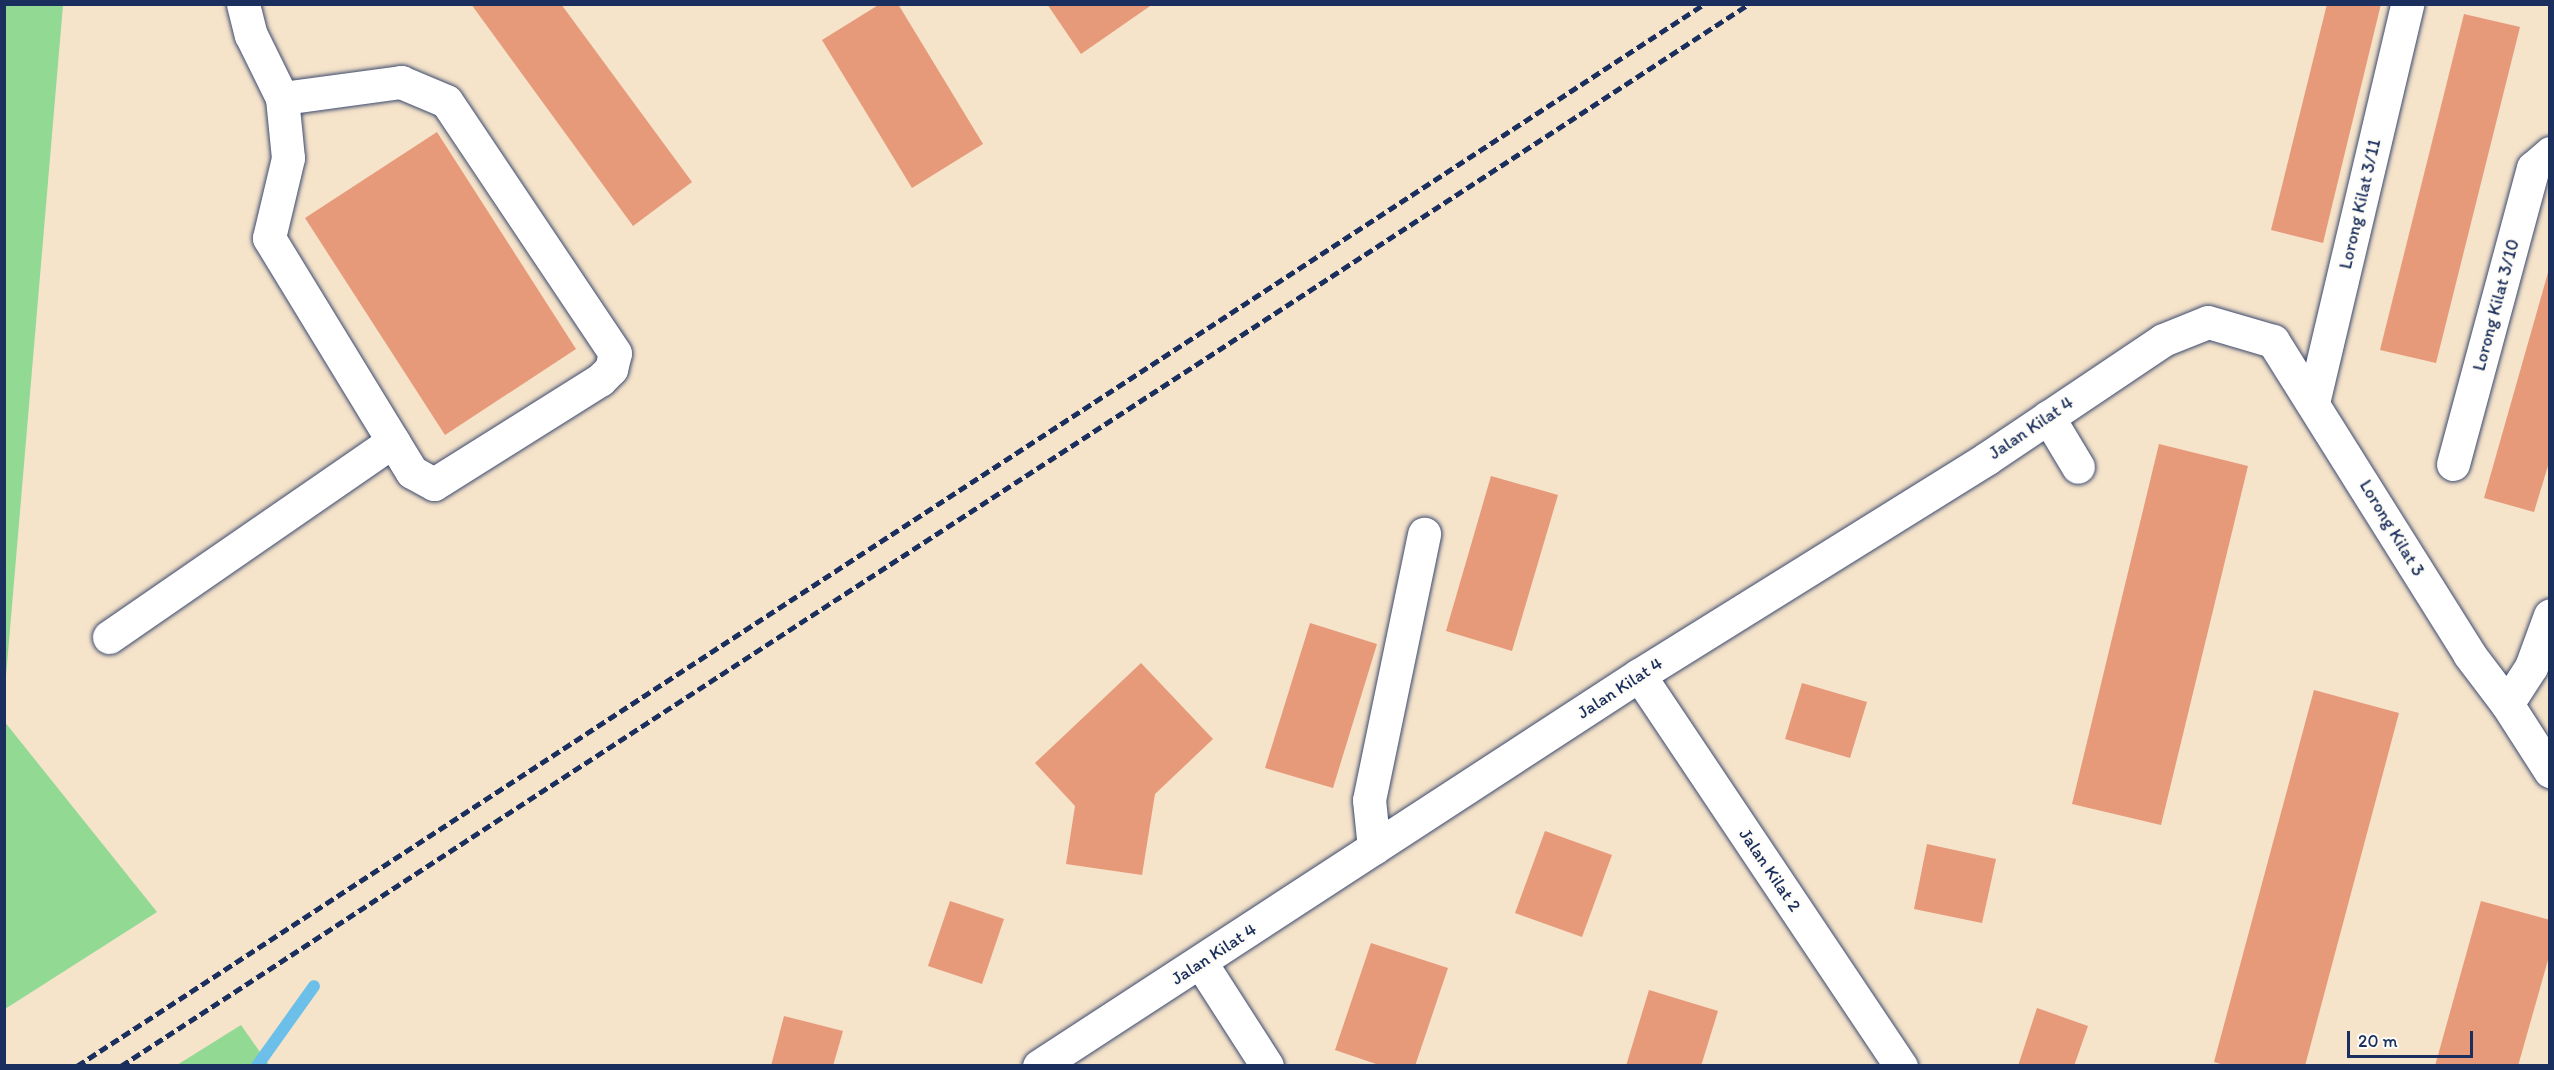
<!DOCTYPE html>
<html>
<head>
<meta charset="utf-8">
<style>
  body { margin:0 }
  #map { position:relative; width:2554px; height:1070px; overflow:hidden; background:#f5e3ca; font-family:Itim,sans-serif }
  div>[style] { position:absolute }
  .green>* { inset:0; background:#92d994 }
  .stream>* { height:12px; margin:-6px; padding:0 6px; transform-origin:6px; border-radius:6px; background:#6cbfe8 }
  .building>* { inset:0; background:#e69a7a }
  .roads { filter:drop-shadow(0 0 2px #3c4a6e) drop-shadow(0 0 2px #3c4a6e) }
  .minor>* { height:33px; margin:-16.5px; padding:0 16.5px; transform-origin:16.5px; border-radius:16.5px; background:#fff }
  .rail>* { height:4.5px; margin-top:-2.25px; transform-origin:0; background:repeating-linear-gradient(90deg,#1b2f5e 0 9px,transparent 0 13.5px) }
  span { translate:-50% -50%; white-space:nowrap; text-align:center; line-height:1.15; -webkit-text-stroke:4.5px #fdfcf7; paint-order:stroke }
  .street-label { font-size:18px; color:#1b2f5e }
  .frame { position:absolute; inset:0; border:6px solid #1b2f5e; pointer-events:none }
  .scale { position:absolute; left:2347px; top:1031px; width:126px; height:27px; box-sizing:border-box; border:3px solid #1b2f5e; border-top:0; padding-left:8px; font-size:18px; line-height:21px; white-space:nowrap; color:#1b2f5e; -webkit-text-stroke:4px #fdfcf7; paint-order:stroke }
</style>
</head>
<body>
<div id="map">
  <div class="green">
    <div style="clip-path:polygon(5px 4px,63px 5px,5px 688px,4px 5px)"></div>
    <div style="clip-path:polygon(4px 721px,157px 912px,5px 1009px,4px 1009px)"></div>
    <div style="clip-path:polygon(241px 1025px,269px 1065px,177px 1065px)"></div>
  </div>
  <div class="stream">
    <div style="left:257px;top:1066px;width:98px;rotate:-54.5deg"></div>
  </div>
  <div class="building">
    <div style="clip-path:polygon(471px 4px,561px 4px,692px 182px,633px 226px)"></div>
    <div style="clip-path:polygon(880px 4px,898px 4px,983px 144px,912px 188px,822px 40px)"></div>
    <div style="clip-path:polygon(1047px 4px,1153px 4px,1081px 54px)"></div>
    <div style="clip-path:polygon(2327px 4px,2381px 4px,2323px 243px,2271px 230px)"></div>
    <div style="clip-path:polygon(2464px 14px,2520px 27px,2436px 363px,2380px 350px)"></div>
    <div style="clip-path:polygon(437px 132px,576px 349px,445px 435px,305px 218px)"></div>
    <div style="clip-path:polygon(2549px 269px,2550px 459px,2534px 512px,2484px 498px)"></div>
    <div style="clip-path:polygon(2159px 444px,2248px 466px,2161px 825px,2072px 804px)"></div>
    <div style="clip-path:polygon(1491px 476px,1558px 495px,1512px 651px,1446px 631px)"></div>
    <div style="clip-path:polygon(1310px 623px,1377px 644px,1333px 788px,1265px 768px)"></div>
    <div style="clip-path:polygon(1141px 663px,1213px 739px,1155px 794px,1142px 875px,1066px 864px,1075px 806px,1035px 763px)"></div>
    <div style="clip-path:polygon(1802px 683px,1867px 702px,1850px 758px,1785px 739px)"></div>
    <div style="clip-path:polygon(2314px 690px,2399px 713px,2305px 1066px,2227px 1066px,2214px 1062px)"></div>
    <div style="clip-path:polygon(1545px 831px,1612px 855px,1582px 937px,1515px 913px)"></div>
    <div style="clip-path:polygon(1927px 844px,1996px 859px,1982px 923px,1914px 909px)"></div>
    <div style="clip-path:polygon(950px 901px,1004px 919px,982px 984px,928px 966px)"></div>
    <div style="clip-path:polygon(2481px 901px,2550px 920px,2550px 953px,2518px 1066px,2435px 1066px)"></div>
    <div style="clip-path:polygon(1371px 943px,1448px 968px,1415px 1066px,1382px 1066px,1335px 1050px)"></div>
    <div style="clip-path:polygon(1649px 990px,1718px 1011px,1701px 1066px,1626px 1066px)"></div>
    <div style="clip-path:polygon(2037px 1008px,2088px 1026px,2074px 1066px,2018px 1066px)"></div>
    <div style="clip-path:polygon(784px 1016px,843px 1031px,833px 1066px,771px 1066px)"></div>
  </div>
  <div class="roads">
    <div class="minor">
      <div style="left:243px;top:4px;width:32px;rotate:76deg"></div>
      <div style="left:251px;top:35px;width:70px;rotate:63.8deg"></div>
      <div style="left:282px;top:98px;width:60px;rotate:84.3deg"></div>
      <div style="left:288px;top:158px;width:82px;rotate:103.4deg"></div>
      <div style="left:269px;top:238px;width:274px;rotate:58.6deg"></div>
      <div style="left:412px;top:472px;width:25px;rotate:29deg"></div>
      <div style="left:434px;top:484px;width:196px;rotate:-32.1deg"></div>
      <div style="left:600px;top:380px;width:16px;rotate:-45deg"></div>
      <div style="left:611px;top:369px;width:16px;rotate:-76deg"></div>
      <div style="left:615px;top:353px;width:303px;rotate:-123.8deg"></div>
      <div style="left:446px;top:101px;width:49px;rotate:-157.1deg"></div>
      <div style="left:401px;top:82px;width:120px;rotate:172.3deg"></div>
      <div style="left:2313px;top:403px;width:410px;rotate:-76.7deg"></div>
      <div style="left:2048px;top:417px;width:58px;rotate:59deg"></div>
      <div style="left:2453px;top:464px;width:307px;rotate:-74.9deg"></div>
      <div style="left:2533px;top:168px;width:23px;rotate:-41deg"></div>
      <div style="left:109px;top:637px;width:345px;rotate:-34.6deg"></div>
      <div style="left:1639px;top:675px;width:471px;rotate:56.2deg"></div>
      <div style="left:2507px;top:704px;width:44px;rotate:-57deg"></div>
      <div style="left:2531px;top:667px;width:55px;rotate:-69.9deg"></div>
      <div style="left:1374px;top:848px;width:48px;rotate:-95.9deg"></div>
      <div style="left:1369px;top:800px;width:272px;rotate:-78.3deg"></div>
      <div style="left:1201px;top:963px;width:122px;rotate:57.3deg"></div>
      <div style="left:1039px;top:1066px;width:716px;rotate:-33.09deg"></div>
      <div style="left:1639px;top:675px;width:409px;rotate:-31.9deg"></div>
      <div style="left:1986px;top:459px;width:213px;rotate:-33.9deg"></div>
      <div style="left:2163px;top:340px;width:48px;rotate:-21.8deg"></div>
      <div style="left:2208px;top:322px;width:68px;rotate:16.3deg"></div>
      <div style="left:2273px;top:341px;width:369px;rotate:57.9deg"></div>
      <div style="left:2469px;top:654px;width:63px;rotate:52.8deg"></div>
      <div style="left:2507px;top:704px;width:80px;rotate:57.3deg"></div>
    </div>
  </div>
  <div class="rail">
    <div style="left:77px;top:1066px;width:1943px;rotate:-33.13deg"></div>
    <div style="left:121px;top:1066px;width:1944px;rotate:-33.12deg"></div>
  </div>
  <div class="street-label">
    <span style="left:2360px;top:204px;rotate:-77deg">Lorong Kilat 3/11</span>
    <span style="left:2496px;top:305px;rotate:-75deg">Lorong Kilat 3/10</span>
    <span style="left:2031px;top:428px;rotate:-34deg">Jalan Kilat 4</span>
    <span style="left:2392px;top:528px;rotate:59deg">Lorong Kilat 3</span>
    <span style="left:1620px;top:688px;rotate:-33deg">Jalan Kilat 4</span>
    <span style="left:1770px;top:870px;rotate:56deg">Jalan Kilat 2</span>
    <span style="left:1214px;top:954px;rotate:-33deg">Jalan Kilat 4</span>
  </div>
  <div class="frame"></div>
  <div class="scale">20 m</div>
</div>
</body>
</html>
